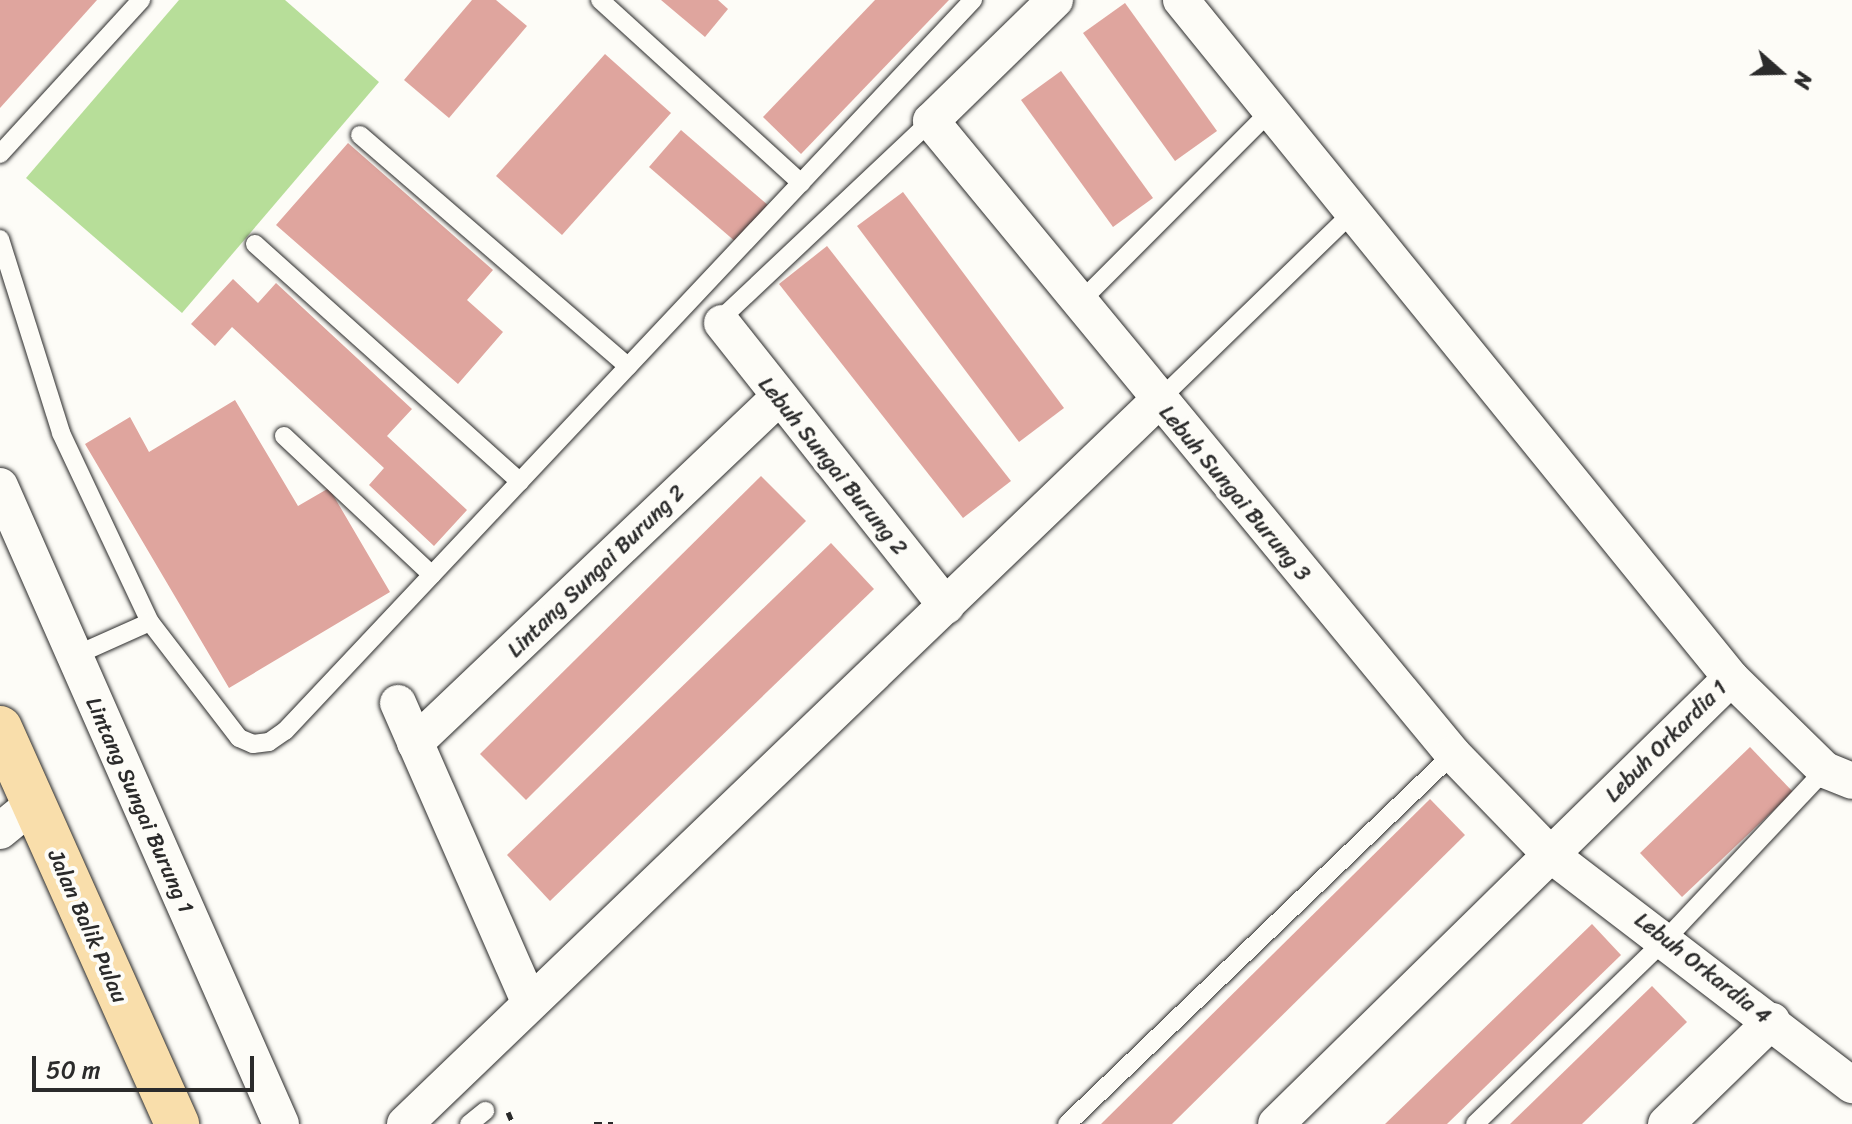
<!DOCTYPE html>
<html>
<head>
<meta charset="utf-8">
<style>
  body { margin:0 }
  #map { position:relative; width:1852px; height:1124px; overflow:hidden; background:#fdfcf7; font-family:Sriracha,sans-serif }
  div>[style] { position:absolute }
  .green>* { inset:0; background:#b7de99 }
  .building>* { inset:0; background:#dfa59e }
  .path>* { height:5px; margin-top:-2.5px; transform-origin:0; background:repeating-linear-gradient(90deg,#2b2b2b 0 8px,transparent 0 14px) }
  .roads { filter:drop-shadow(0 0 2px #2b2b2b) drop-shadow(0 0 2px #2b2b2b) }
  .lane>* { height:18px; margin:-9px; padding:0 9px; transform-origin:9px; border-radius:9px; background:#fdfcf7 }
  .street>* { height:36px; margin:-18px; padding:0 18px; transform-origin:18px; border-radius:18px; background:#fdfcf7 }
  .primary>* { height:44px; margin:-22px; padding:0 22px; transform-origin:22px; border-radius:22px; background:#f9deab }
  span { translate:-50% -50%; white-space:nowrap; text-align:center; line-height:1.15; -webkit-text-stroke:8px #fdfcf7; paint-order:stroke }
  .street-label { font-size:22px; color:#2b2b2b }
  .north { position:absolute; left:1740px; top:32px; width:80px; height:80px; -webkit-text-stroke:6px #fdfcf7; paint-order:stroke; rotate:110deg; font-size:22px; font-weight:700; line-height:32px; text-align:center; color:#2b2b2b }
  .north::after { content:''; display:block; margin:auto; width:28px; height:36px; background:#2b2b2b; clip-path:polygon(50% 0,100% 100%,50% 72%,0 100%) }
  .scale { position:absolute; left:32px; top:1056px; width:222px; height:36px; box-sizing:border-box; border:4px solid #2b2b2b; border-top:0; padding-left:10px; font-size:24px; line-height:28px; white-space:nowrap; color:#2b2b2b; -webkit-text-stroke:6px #fdfcf7; paint-order:stroke }
</style>
</head>
<body>
<div id="map">
  <div class="green">
    <div style="clip-path:polygon(179px 0,285px 0,379px 82px,182px 313px,26px 178px)"></div>
  </div>
  <div class="building">
    <div style="clip-path:polygon(0 0,97px 0,0 108px)"></div>
    <div style="clip-path:polygon(472px 0,496px 0,527px 26px,449px 118px,404px 80px)"></div>
    <div style="clip-path:polygon(661px 0,718px 0,728px 9px,705px 37px)"></div>
    <div style="clip-path:polygon(875px 0,949px 0,801px 154px,763px 117px)"></div>
    <div style="clip-path:polygon(1125px 3px,1217px 131px,1175px 161px,1083px 33px)"></div>
    <div style="clip-path:polygon(605px 54px,671px 113px,562px 235px,496px 176px)"></div>
    <div style="clip-path:polygon(1061px 71px,1153px 198px,1113px 227px,1021px 100px)"></div>
    <div style="clip-path:polygon(681px 130px,769px 206px,737px 243px,649px 167px)"></div>
    <div style="clip-path:polygon(348px 143px,493px 270px,467px 300px,503px 332px,458px 384px,276px 225px)"></div>
    <div style="clip-path:polygon(903px 192px,1064px 408px,1019px 442px,857px 226px)"></div>
    <div style="clip-path:polygon(827px 246px,1011px 481px,963px 518px,779px 284px)"></div>
    <div style="clip-path:polygon(233px 279px,258px 303px,276px 283px,412px 409px,387px 436px,467px 510px,434px 546px,369px 485px,384px 468px,232px 327px,215px 346px,191px 324px)"></div>
    <div style="clip-path:polygon(235px 400px,298px 506px,329px 488px,390px 592px,229px 688px,85px 444px,130px 417px,149px 452px)"></div>
    <div style="clip-path:polygon(761px 476px,806px 521px,526px 800px,480px 754px)"></div>
    <div style="clip-path:polygon(831px 543px,874px 589px,550px 901px,507px 855px)"></div>
    <div style="clip-path:polygon(1750px 747px,1793px 792px,1682px 897px,1640px 853px)"></div>
    <div style="clip-path:polygon(1430px 799px,1465px 835px,1172px 1124px,1101px 1124px)"></div>
    <div style="clip-path:polygon(1592px 924px,1621px 955px,1447px 1124px,1385px 1124px)"></div>
    <div style="clip-path:polygon(1652px 986px,1687px 1022px,1582px 1124px,1510px 1124px)"></div>
  </div>
  <div class="path">
    <div style="left:508px;top:1112px;width:13px;rotate:67deg"></div>
    <div style="left:594px;top:1124px;width:19px"></div>
  </div>
  <div class="roads">
    <div class="lane">
      <div style="left:600px;top:0;width:272px;rotate:42.3deg"></div>
      <div style="left:360px;top:135px;width:354px;rotate:40.8deg"></div>
      <div style="left:0;top:154px;width:209px;rotate:-47.5deg"></div>
      <div style="left:0;top:239px;width:203px;rotate:72.5deg"></div>
      <div style="left:61px;top:433px;width:209px;rotate:64.8deg"></div>
      <div style="left:150px;top:622px;width:146px;rotate:52.5deg"></div>
      <div style="left:239px;top:738px;width:15px;rotate:23deg"></div>
      <div style="left:253px;top:744px;width:16px;rotate:-7deg"></div>
      <div style="left:269px;top:742px;width:19px;rotate:-35deg"></div>
      <div style="left:285px;top:731px;width:1004px;rotate:-46.74deg"></div>
      <div style="left:255px;top:244px;width:356px;rotate:41.9deg"></div>
      <div style="left:1079px;top:303px;width:271px;rotate:-45.1deg"></div>
      <div style="left:722px;top:323px;width:10px;rotate:-66deg"></div>
      <div style="left:726px;top:314px;width:282px;rotate:-43.3deg"></div>
      <div style="left:1158px;top:401px;width:270px;rotate:-44.1deg"></div>
      <div style="left:284px;top:436px;width:203px;rotate:43.2deg"></div>
      <div style="left:74px;top:656px;width:83px;rotate:-24.1deg"></div>
      <div style="left:469px;top:1124px;width:21px;rotate:-39deg"></div>
      <div style="left:1067px;top:1124px;width:535px;rotate:-43.79deg"></div>
      <div style="left:1475px;top:1124px;width:267px;rotate:-44.1deg"></div>
      <div style="left:1667px;top:938px;width:231px;rotate:-46.8deg"></div>
    </div>
    <div class="street">
      <div style="left:1055px;top:0;width:173px;rotate:135.7deg"></div>
      <div style="left:931px;top:121px;width:820px;rotate:50.49deg"></div>
      <div style="left:1453px;top:754px;width:141px;rotate:45.9deg"></div>
      <div style="left:1551px;top:855px;width:379px;rotate:37.4deg"></div>
      <div style="left:1181px;top:0;width:873px;rotate:50.95deg"></div>
      <div style="left:1731px;top:678px;width:637px;rotate:135.57deg"></div>
      <div style="left:722px;top:323px;width:361px;rotate:51.6deg"></div>
      <div style="left:0;top:486px;width:697px;rotate:66.23deg"></div>
      <div style="left:1731px;top:678px;width:132px;rotate:44.4deg"></div>
      <div style="left:1825px;top:770px;width:29px;rotate:22deg"></div>
      <div style="left:398px;top:703px;width:326px;rotate:66.3deg"></div>
      <div style="left:415px;top:743px;width:501px;rotate:-43.54deg"></div>
      <div style="left:0;top:831px;width:43px;rotate:-39.3deg"></div>
      <div style="left:405px;top:1124px;width:1044px;rotate:-43.84deg"></div>
      <div style="left:1666px;top:1124px;width:148px;rotate:-44.2deg"></div>
    </div>
    <div class="primary">
      <div style="left:0;top:728px;width:434px;rotate:65.9deg"></div>
    </div>
  </div>
  <div class="street-label">
    <span style="left:833px;top:466px;rotate:51deg">Lebuh Sungai Burung 2</span>
    <span style="left:1235px;top:493px;rotate:50deg">Lebuh Sungai Burung 3</span>
    <span style="left:596px;top:571px;rotate:-44deg">Lintang Sungai Burung 2</span>
    <span style="left:1666px;top:741px;rotate:-45deg">Lebuh Orkardia 1</span>
    <span style="left:140px;top:805px;rotate:66deg">Lintang Sungai Burung 1</span>
    <span style="left:88px;top:926px;rotate:66deg">Jalan Balik Pulau</span>
    <span style="left:1703px;top:968px;rotate:38deg">Lebuh Orkardia 4</span>
  </div>
  <div class="north">N</div>
  <div class="scale">50 m</div>
</div>
</body>
</html>
